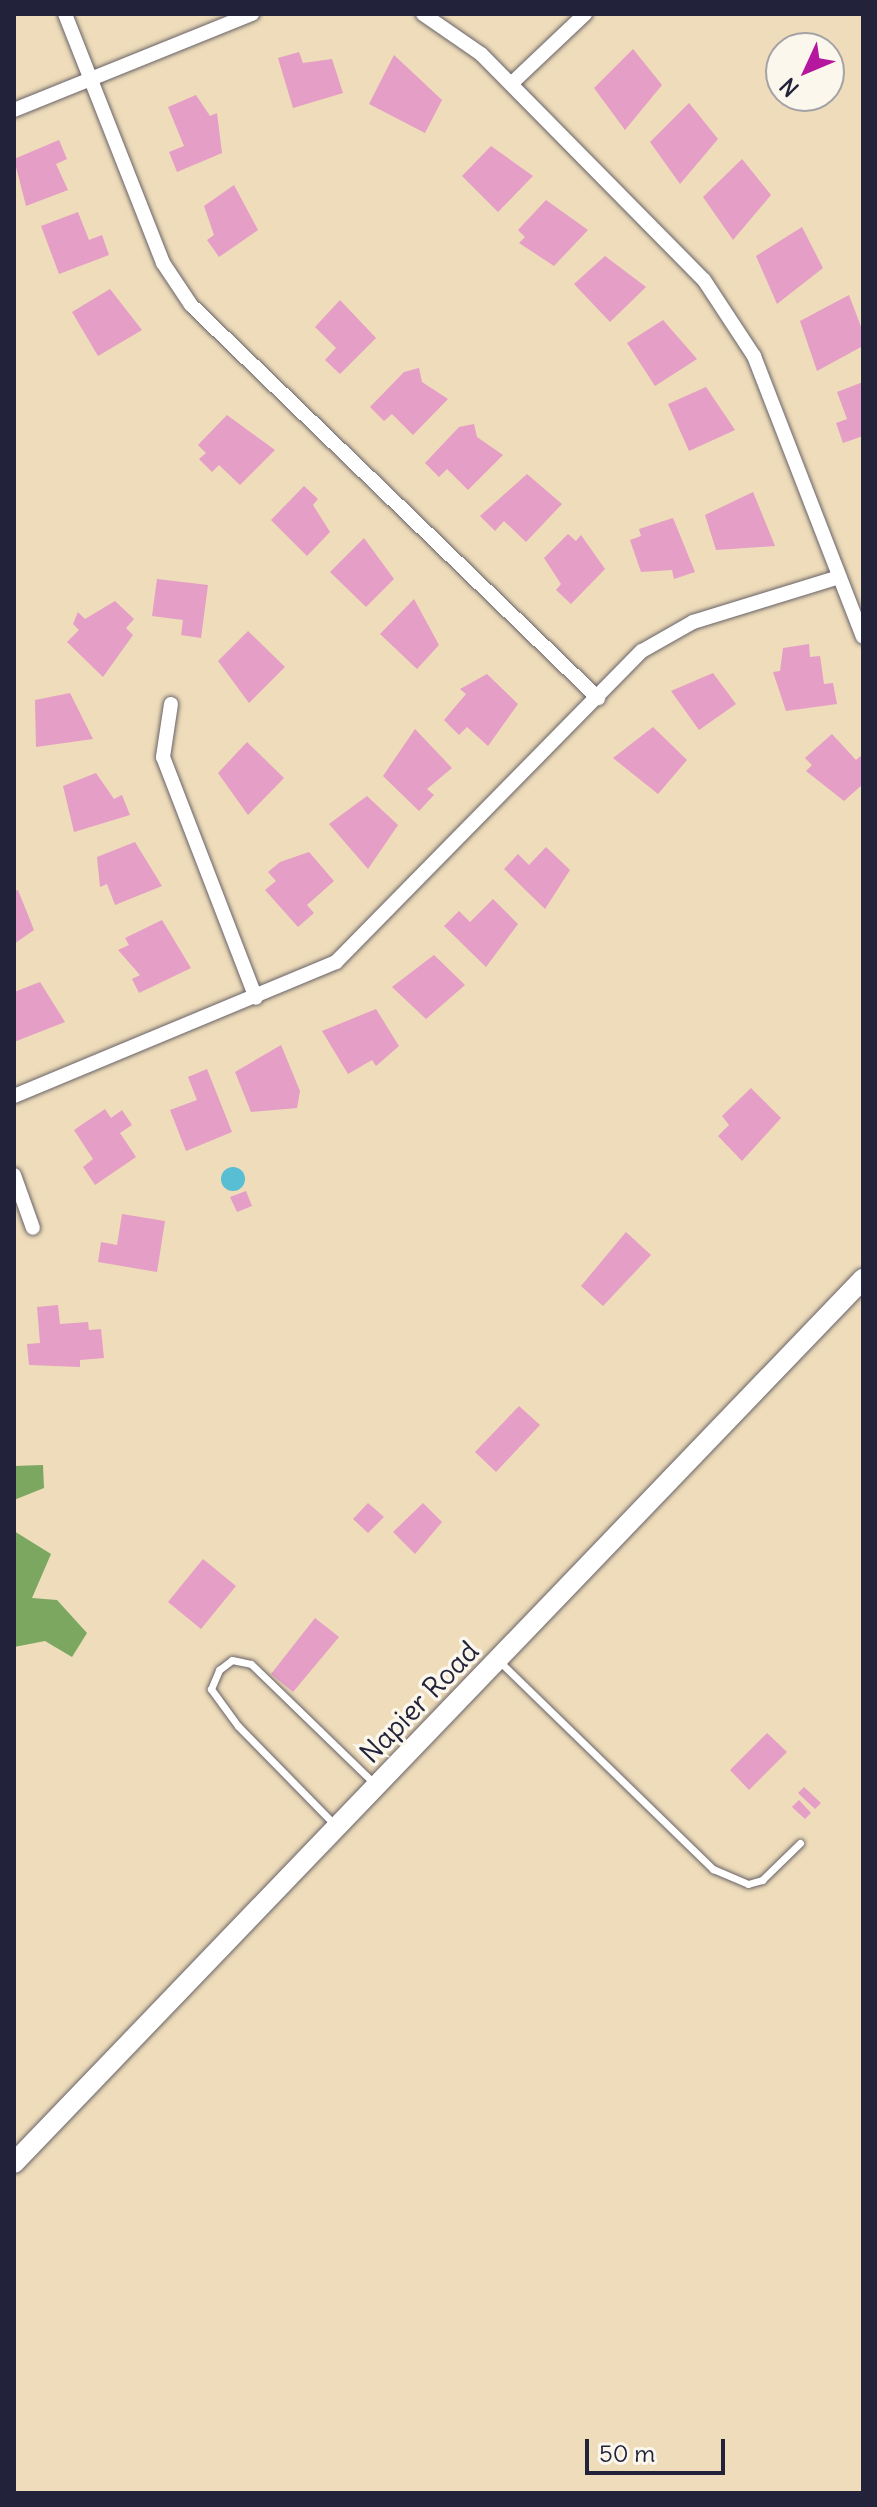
<!DOCTYPE html>
<html>
<head>
<meta charset="utf-8">
<style>
  body { margin:0 }
  #map { position:relative; width:877px; height:2507px; overflow:hidden; background:#eedcba; font-family:Delius,sans-serif }
  div>[style] { position:absolute }
  .forest>* { inset:0; background:#7ba760 }
  .water>* { inset:0; background:#57bed4 }
  .round { border-radius:50% }
  .building>* { inset:0; background:#e59ec5 }
  .roads { filter:drop-shadow(0 0 2px #696367) drop-shadow(0 0 2px #696367) }
  .lane>* { height:7px; margin:-3.5px; padding:0 3.5px; transform-origin:3.5px; border-radius:3.5px; background:#fff }
  .street>* { height:14px; margin:-7px; padding:0 7px; transform-origin:7px; border-radius:7px; background:#fff }
  .secondary>* { height:20px; margin:-10px; padding:0 10px; transform-origin:10px; border-radius:10px; background:#fff }
  span { translate:-50% -50%; white-space:nowrap; text-align:center; line-height:1.15; -webkit-text-stroke:7px #fbf7ec; paint-order:stroke }
  .street-label { font-size:28px; color:#22223b }
  .frame { position:absolute; inset:0; border:16px solid #22223b; pointer-events:none }
  .north { position:absolute; left:765px; top:32px; width:80px; height:80px; box-sizing:border-box; background:#fbf7ec; border:2px solid #a4a2a5; border-radius:50%; rotate:226deg; font-size:22px; font-weight:700; line-height:32px; text-align:center; color:#22223b }
  .north::after { content:''; display:block; margin:auto; width:28px; height:36px; background:#b5179e; clip-path:polygon(50% 0,100% 100%,50% 72%,0 100%) }
  .scale { position:absolute; left:585px; top:2439px; width:140px; height:36px; box-sizing:border-box; border:4px solid #22223b; border-top:0; padding-left:10px; font-size:24px; line-height:28px; white-space:nowrap; color:#22223b; -webkit-text-stroke:6px #fbf7ec; paint-order:stroke }
</style>
</head>
<body>
<div id="map">
  <div class="forest">
    <div style="clip-path:polygon(43px 1465px,44px 1488px,14px 1500px,14px 1466px)"></div>
    <div style="clip-path:polygon(14px 1531px,51px 1554px,32px 1598px,57px 1600px,87px 1633px,72px 1657px,45px 1641px,14px 1647px)"></div>
  </div>
  <div class="water">
    <div class="round" style="left:221px;top:1167px;width:24px;height:24px"></div>
  </div>
  <div class="building">
    <div style="clip-path:polygon(633px 49px,662px 85px,625px 130px,594px 88px)"></div>
    <div style="clip-path:polygon(299px 52px,303px 63px,332px 59px,343px 93px,293px 108px,278px 58px)"></div>
    <div style="clip-path:polygon(394px 55px,442px 100px,425px 133px,369px 104px)"></div>
    <div style="clip-path:polygon(196px 95px,210px 116px,217px 113px,222px 153px,177px 172px,169px 152px,184px 146px,168px 107px)"></div>
    <div style="clip-path:polygon(689px 103px,718px 139px,680px 184px,650px 142px)"></div>
    <div style="clip-path:polygon(59px 140px,67px 159px,56px 164px,68px 190px,26px 206px,14px 159px)"></div>
    <div style="clip-path:polygon(491px 146px,533px 176px,498px 212px,462px 176px)"></div>
    <div style="clip-path:polygon(742px 159px,771px 195px,733px 240px,703px 197px)"></div>
    <div style="clip-path:polygon(234px 185px,258px 230px,219px 257px,207px 240px,214px 235px,204px 206px)"></div>
    <div style="clip-path:polygon(546px 200px,588px 230px,554px 266px,519px 243px,525px 237px,518px 230px)"></div>
    <div style="clip-path:polygon(78px 212px,89px 240px,102px 235px,109px 255px,59px 274px,41px 226px)"></div>
    <div style="clip-path:polygon(802px 227px,823px 268px,777px 304px,756px 256px)"></div>
    <div style="clip-path:polygon(605px 256px,646px 287px,610px 322px,574px 284px)"></div>
    <div style="clip-path:polygon(110px 289px,142px 330px,98px 356px,72px 312px)"></div>
    <div style="clip-path:polygon(849px 295px,863px 332px,861px 347px,817px 371px,800px 321px)"></div>
    <div style="clip-path:polygon(340px 300px,376px 338px,340px 374px,325px 360px,336px 348px,315px 327px)"></div>
    <div style="clip-path:polygon(663px 320px,697px 359px,655px 386px,627px 343px)"></div>
    <div style="clip-path:polygon(419px 368px,422px 382px,448px 399px,413px 435px,392px 414px,384px 421px,370px 407px,404px 372px)"></div>
    <div style="clip-path:polygon(863px 382px,863px 436px,843px 443px,836px 423px,847px 419px,837px 392px)"></div>
    <div style="clip-path:polygon(706px 387px,735px 430px,689px 451px,668px 404px)"></div>
    <div style="clip-path:polygon(227px 415px,275px 450px,240px 485px,219px 465px,212px 472px,199px 459px,206px 453px,198px 445px)"></div>
    <div style="clip-path:polygon(474px 424px,477px 437px,503px 455px,468px 490px,447px 469px,439px 477px,425px 463px,459px 427px)"></div>
    <div style="clip-path:polygon(527px 474px,562px 504px,526px 542px,504px 521px,495px 531px,480px 516px)"></div>
    <div style="clip-path:polygon(304px 486px,318px 499px,313px 505px,330px 532px,307px 556px,271px 520px)"></div>
    <div style="clip-path:polygon(753px 492px,775px 546px,716px 550px,705px 515px)"></div>
    <div style="clip-path:polygon(673px 518px,695px 572px,674px 579px,672px 570px,641px 572px,630px 540px,641px 536px,639px 529px)"></div>
    <div style="clip-path:polygon(568px 534px,576px 541px,581px 535px,605px 569px,571px 604px,556px 590px,561px 584px,544px 558px)"></div>
    <div style="clip-path:polygon(364px 538px,394px 579px,366px 607px,330px 572px)"></div>
    <div style="clip-path:polygon(157px 579px,208px 585px,201px 638px,181px 635px,183px 620px,152px 616px)"></div>
    <div style="clip-path:polygon(414px 599px,439px 645px,417px 669px,380px 634px)"></div>
    <div style="clip-path:polygon(115px 601px,134px 619px,126px 628px,133px 635px,103px 677px,67px 642px,79px 630px,73px 624px,78px 612px,85px 619px)"></div>
    <div style="clip-path:polygon(248px 631px,285px 667px,249px 703px,218px 661px)"></div>
    <div style="clip-path:polygon(809px 644px,810px 657px,820px 656px,824px 684px,833px 683px,837px 704px,786px 711px,773px 672px,780px 671px,783px 648px)"></div>
    <div style="clip-path:polygon(713px 673px,736px 704px,699px 730px,671px 691px)"></div>
    <div style="clip-path:polygon(487px 674px,518px 704px,488px 746px,467px 727px,459px 735px,444px 720px,466px 694px,460px 689px)"></div>
    <div style="clip-path:polygon(70px 693px,93px 739px,36px 747px,35px 700px)"></div>
    <div style="clip-path:polygon(653px 727px,687px 760px,658px 794px,613px 758px)"></div>
    <div style="clip-path:polygon(415px 729px,452px 768px,427px 789px,434px 795px,419px 811px,383px 776px)"></div>
    <div style="clip-path:polygon(832px 734px,856px 760px,863px 754px,863px 784px,844px 801px,806px 771px,812px 765px,805px 758px)"></div>
    <div style="clip-path:polygon(247px 742px,284px 778px,248px 815px,218px 773px)"></div>
    <div style="clip-path:polygon(96px 773px,114px 799px,122px 795px,130px 815px,74px 832px,63px 786px)"></div>
    <div style="clip-path:polygon(367px 796px,398px 825px,368px 869px,329px 824px)"></div>
    <div style="clip-path:polygon(135px 842px,162px 886px,115px 905px,107px 884px,100px 887px,97px 857px)"></div>
    <div style="clip-path:polygon(546px 847px,570px 870px,545px 909px,504px 869px,518px 854px,529px 865px)"></div>
    <div style="clip-path:polygon(309px 852px,334px 881px,307px 905px,314px 913px,298px 927px,265px 890px,276px 881px,268px 872px,280px 862px)"></div>
    <div style="clip-path:polygon(18px 890px,34px 930px,14px 944px,14px 891px)"></div>
    <div style="clip-path:polygon(493px 899px,518px 924px,486px 967px,444px 926px,459px 911px,470px 922px)"></div>
    <div style="clip-path:polygon(162px 920px,191px 968px,139px 993px,132px 979px,140px 975px,118px 950px,129px 945px,125px 938px)"></div>
    <div style="clip-path:polygon(434px 955px,465px 985px,426px 1019px,392px 987px)"></div>
    <div style="clip-path:polygon(40px 982px,65px 1022px,14px 1042px,14px 992px)"></div>
    <div style="clip-path:polygon(376px 1009px,399px 1046px,376px 1066px,372px 1060px,348px 1074px,322px 1031px)"></div>
    <div style="clip-path:polygon(281px 1045px,300px 1091px,297px 1108px,251px 1112px,235px 1072px)"></div>
    <div style="clip-path:polygon(207px 1069px,232px 1132px,186px 1151px,170px 1110px,197px 1100px,188px 1077px)"></div>
    <div style="clip-path:polygon(751px 1088px,781px 1118px,742px 1161px,718px 1136px,729px 1125px,722px 1116px)"></div>
    <div style="clip-path:polygon(105px 1109px,111px 1118px,122px 1110px,132px 1125px,120px 1133px,136px 1157px,95px 1185px,83px 1167px,93px 1159px,74px 1130px)"></div>
    <div style="clip-path:polygon(246px 1191px,252px 1206px,237px 1212px,230px 1197px)"></div>
    <div style="clip-path:polygon(122px 1214px,165px 1221px,157px 1272px,98px 1262px,101px 1242px,117px 1245px)"></div>
    <div style="clip-path:polygon(626px 1232px,651px 1255px,603px 1306px,581px 1286px)"></div>
    <div style="clip-path:polygon(58px 1305px,60px 1324px,88px 1322px,89px 1330px,101px 1329px,104px 1358px,80px 1360px,80px 1367px,29px 1365px,27px 1344px,40px 1343px,37px 1307px)"></div>
    <div style="clip-path:polygon(519px 1406px,540px 1425px,496px 1472px,475px 1452px)"></div>
    <div style="clip-path:polygon(368px 1503px,384px 1517px,368px 1533px,353px 1519px)"></div>
    <div style="clip-path:polygon(423px 1503px,442px 1522px,415px 1554px,393px 1532px)"></div>
    <div style="clip-path:polygon(203px 1559px,236px 1586px,201px 1629px,168px 1602px)"></div>
    <div style="clip-path:polygon(315px 1618px,339px 1637px,293px 1692px,271px 1674px)"></div>
    <div style="clip-path:polygon(767px 1733px,787px 1752px,749px 1790px,730px 1770px)"></div>
    <div style="clip-path:polygon(804px 1787px,821px 1803px,815px 1809px,798px 1793px)"></div>
    <div style="clip-path:polygon(799px 1800px,811px 1813px,805px 1819px,792px 1807px)"></div>
  </div>
  <div class="roads">
    <div class="lane">
      <div style="left:500px;top:1662px;width:297px;rotate:44.2deg"></div>
      <div style="left:713px;top:1869px;width:38px;rotate:23deg"></div>
      <div style="left:748px;top:1884px;width:15px;rotate:-16deg"></div>
      <div style="left:762px;top:1880px;width:53px;rotate:-44.2deg"></div>
      <div style="left:336px;top:1826px;width:140px;rotate:-134.4deg"></div>
      <div style="left:238px;top:1726px;width:46px;rotate:-126.1deg"></div>
      <div style="left:211px;top:1689px;width:21px;rotate:-67deg"></div>
      <div style="left:219px;top:1670px;width:16px;rotate:-38deg"></div>
      <div style="left:232px;top:1660px;width:19px;rotate:12deg"></div>
      <div style="left:251px;top:1664px;width:174px;rotate:44.1deg"></div>
    </div>
    <div class="street">
      <div style="left:65px;top:14px;width:268px;rotate:68.5deg"></div>
      <div style="left:163px;top:263px;width:50px;rotate:56.3deg"></div>
      <div style="left:191px;top:305px;width:566px;rotate:44deg"></div>
      <div style="left:423px;top:14px;width:70px;rotate:34.6deg"></div>
      <div style="left:481px;top:54px;width:317px;rotate:45.4deg"></div>
      <div style="left:704px;top:280px;width:91px;rotate:56.7deg"></div>
      <div style="left:754px;top:356px;width:301px;rotate:68.8deg"></div>
      <div style="left:511px;top:84px;width:102px;rotate:-43.4deg"></div>
      <div style="left:14px;top:110px;width:257px;rotate:-22deg"></div>
      <div style="left:171px;top:704px;width:54px;rotate:98.6deg"></div>
      <div style="left:163px;top:757px;width:258px;rotate:68.9deg"></div>
      <div style="left:14px;top:1096px;width:349px;rotate:-22.6deg"></div>
      <div style="left:336px;top:962px;width:436px;rotate:-45.5deg"></div>
      <div style="left:642px;top:651px;width:59px;rotate:-29.6deg"></div>
      <div style="left:693px;top:622px;width:153px;rotate:-17.1deg"></div>
      <div style="left:14px;top:1175px;width:56px;rotate:70.3deg"></div>
    </div>
    <div class="secondary">
      <div style="left:14px;top:2163px;width:1226px;rotate:-46.16deg"></div>
    </div>
  </div>
  <div class="street-label">
    <span style="left:419px;top:1702px;rotate:-46deg">Napier Road</span>
  </div>
  <div class="frame"></div>
  <div class="north">N</div>
  <div class="scale">50 m</div>
</div>
</body>
</html>
